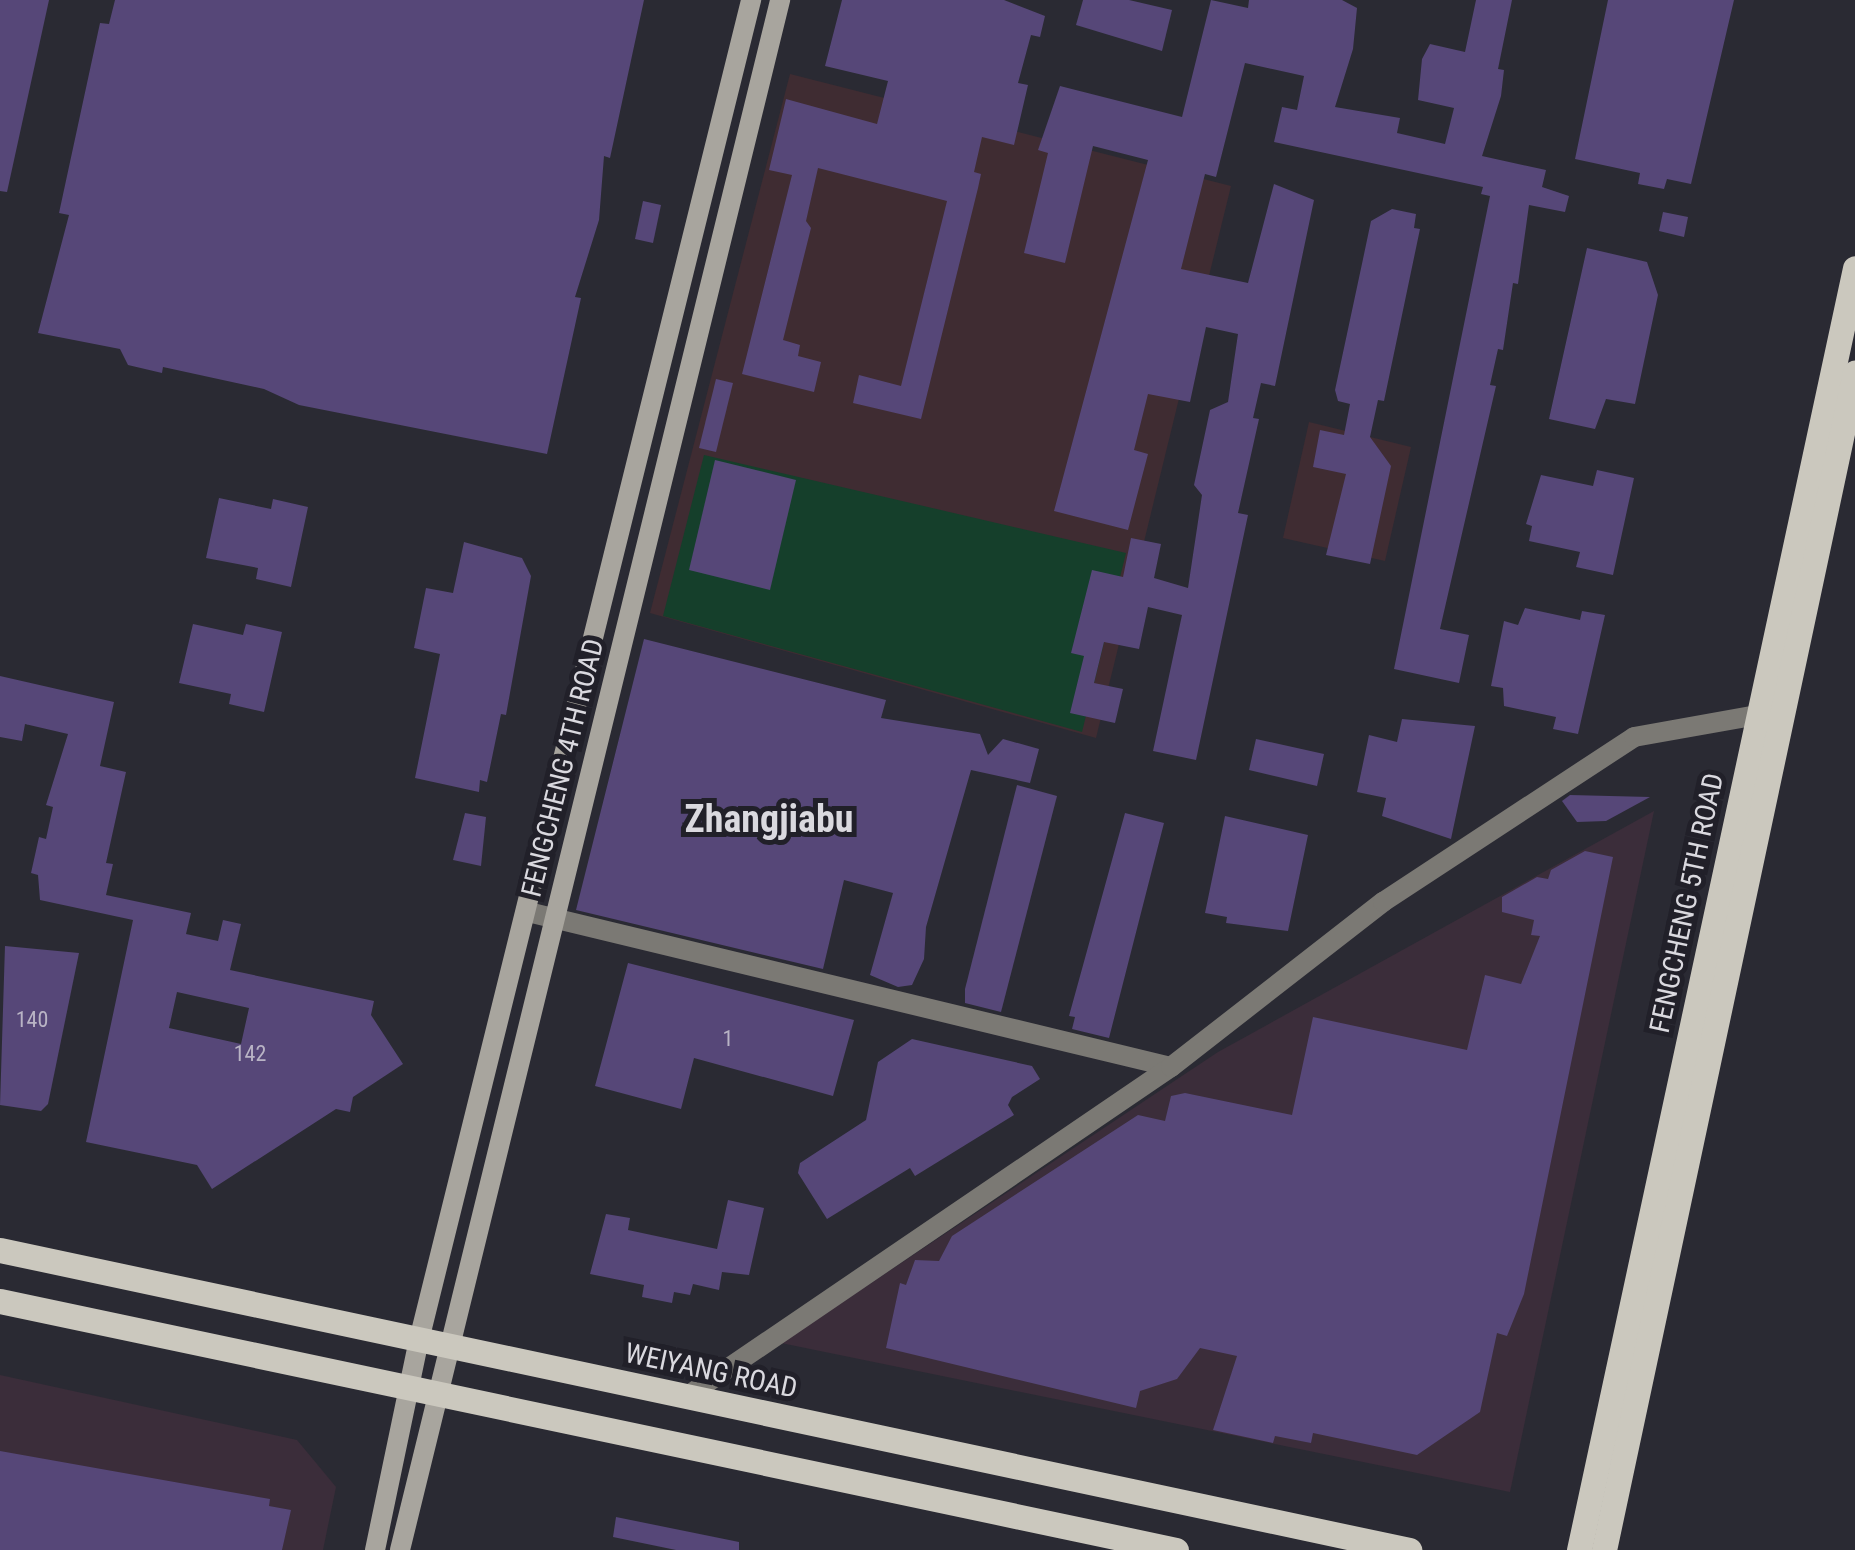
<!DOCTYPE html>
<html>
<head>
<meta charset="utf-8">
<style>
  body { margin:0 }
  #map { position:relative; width:1855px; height:1550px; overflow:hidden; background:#2a2a33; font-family:"Roboto Condensed",sans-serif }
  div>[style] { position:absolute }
  .commercial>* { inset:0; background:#3b2d3a }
  .education>* { inset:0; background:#3f2c32 }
  .green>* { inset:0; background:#153f2b }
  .building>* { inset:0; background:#564778 }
  .street>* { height:20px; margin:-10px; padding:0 10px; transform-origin:10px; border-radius:10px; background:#7b7974 }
  .secondary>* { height:20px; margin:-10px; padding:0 10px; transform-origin:10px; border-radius:10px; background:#a8a59e }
  .primary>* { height:25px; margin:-12.5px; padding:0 12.5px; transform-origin:12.5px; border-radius:12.5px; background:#cbc8be }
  span { translate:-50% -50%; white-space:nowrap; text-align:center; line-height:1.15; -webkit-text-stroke:10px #212029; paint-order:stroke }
  .number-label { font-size:22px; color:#b9b4c5 }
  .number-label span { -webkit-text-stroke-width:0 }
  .street-label { font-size:28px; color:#dad9df }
  .district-label { font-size:38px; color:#dad9df; font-weight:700 }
</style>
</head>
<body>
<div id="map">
  <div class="commercial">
    <div style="clip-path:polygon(1654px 811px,1510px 1492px,781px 1343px,1218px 1052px)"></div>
    <div style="clip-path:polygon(0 1375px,297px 1440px,336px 1487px,323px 1550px,0 1550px)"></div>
  </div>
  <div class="education">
    <div style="clip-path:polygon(790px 74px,1231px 186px,1096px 738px,650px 613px)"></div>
    <div style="clip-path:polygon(1309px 422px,1411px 447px,1385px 561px,1283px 538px)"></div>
  </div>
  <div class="green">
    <div style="clip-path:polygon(704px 455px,1126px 553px,1082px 732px,663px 616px)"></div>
  </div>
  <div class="building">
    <div style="clip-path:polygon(0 0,49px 0,7px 192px,0 191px)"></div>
    <div style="clip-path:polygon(115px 0,644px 0,610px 158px,604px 156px,599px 220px,575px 297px,581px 298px,547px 454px,299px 405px,264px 389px,163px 367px,162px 373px,128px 365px,120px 349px,38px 333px,69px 215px,59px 213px,100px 23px,109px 24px)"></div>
    <div style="clip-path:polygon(842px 0,1004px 0,1045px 16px,1040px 37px,1031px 35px,1018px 83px,1028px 85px,1014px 145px,982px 137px,974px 172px,981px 174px,978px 188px,921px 419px,853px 403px,859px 375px,901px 386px,947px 201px,912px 192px,818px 168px,806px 221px,811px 228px,783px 340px,800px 345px,798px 356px,821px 362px,814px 392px,742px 374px,792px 175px,769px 170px,786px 99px,877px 124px,888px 81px,825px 66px)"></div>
    <div style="clip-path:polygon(1083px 0,1129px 0,1172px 10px,1162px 51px,1076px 25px)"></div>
    <div style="clip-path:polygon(1211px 0,1248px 8px,1249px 0,1342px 0,1357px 8px,1353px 49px,1335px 107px,1400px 118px,1397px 133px,1445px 144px,1454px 108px,1418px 100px,1422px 59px,1430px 44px,1465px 52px,1476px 0,1512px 0,1498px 69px,1504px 70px,1501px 96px,1482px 156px,1546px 170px,1542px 187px,1569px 196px,1565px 212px,1529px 205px,1518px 284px,1513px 283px,1503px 350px,1498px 349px,1490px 385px,1496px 386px,1440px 629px,1469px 635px,1459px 683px,1394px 669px,1490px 196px,1481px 194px,1483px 187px,1274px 142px,1282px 107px,1297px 110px,1304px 76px,1245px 63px,1216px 177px,1205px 174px,1181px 269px,1248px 283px,1274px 184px,1314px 200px,1275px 386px,1261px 383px,1253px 418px,1259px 419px,1238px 513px,1248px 515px,1196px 760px,1153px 751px,1182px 615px,1148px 607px,1139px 649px,1104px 642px,1094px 683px,1123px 689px,1115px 723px,1070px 713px,1084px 656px,1071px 653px,1092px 570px,1123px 577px,1131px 538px,1161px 544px,1154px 578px,1188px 588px,1202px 495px,1194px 485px,1210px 410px,1228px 402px,1238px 334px,1206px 327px,1190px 402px,1148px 394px,1134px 450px,1148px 454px,1128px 530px,1054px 511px,1148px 160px,1093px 146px,1065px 263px,1024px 253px,1048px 153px,1038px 150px,1060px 86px,1182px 117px)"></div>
    <div style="clip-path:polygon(1608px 0,1734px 0,1691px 184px,1667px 179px,1664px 189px,1638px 184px,1640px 173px,1575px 159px)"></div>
    <div style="clip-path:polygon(643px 201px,661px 205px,653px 243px,635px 239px)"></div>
    <div style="clip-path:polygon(1392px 209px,1416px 214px,1414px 228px,1420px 229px,1384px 401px,1378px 400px,1370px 437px,1391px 466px,1370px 564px,1326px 555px,1346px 474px,1313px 467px,1320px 430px,1344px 435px,1350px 404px,1338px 401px,1335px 390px,1363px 259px,1371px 221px)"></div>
    <div style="clip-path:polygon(1663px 212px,1688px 217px,1684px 237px,1659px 231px)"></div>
    <div style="clip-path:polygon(1587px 248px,1647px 262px,1658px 295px,1635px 404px,1606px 399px,1595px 429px,1549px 419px)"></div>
    <div style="clip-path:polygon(716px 379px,733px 383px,716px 452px,699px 448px)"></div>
    <div style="clip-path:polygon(715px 460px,796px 480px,770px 590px,689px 570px)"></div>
    <div style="clip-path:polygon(1597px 470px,1634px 478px,1613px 575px,1576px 567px,1580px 552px,1529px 541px,1532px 526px,1526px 524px,1541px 475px,1593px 486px)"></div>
    <div style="clip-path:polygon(219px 498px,271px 509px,273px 499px,308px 507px,291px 587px,256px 579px,258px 568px,206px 558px)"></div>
    <div style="clip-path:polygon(464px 542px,522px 558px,531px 576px,506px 715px,501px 714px,487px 782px,480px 780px,479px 792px,415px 778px,440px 654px,414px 648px,426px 588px,453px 593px)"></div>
    <div style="clip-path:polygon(1525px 608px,1580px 620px,1582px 611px,1605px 615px,1578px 734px,1553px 729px,1556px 717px,1504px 706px,1503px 688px,1491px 686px,1504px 621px,1518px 625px)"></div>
    <div style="clip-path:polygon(193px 624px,243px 635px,246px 624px,282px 632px,264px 712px,229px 704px,231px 694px,179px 683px)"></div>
    <div style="clip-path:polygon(644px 639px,886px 700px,881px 718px,980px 734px,988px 755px,1003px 739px,1039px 749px,1030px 783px,971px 770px,926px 927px,924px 959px,912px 985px,898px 987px,870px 975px,893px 893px,844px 880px,823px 969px,576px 910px)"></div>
    <div style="clip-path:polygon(evenodd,0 676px,114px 702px,100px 766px,126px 772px,106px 863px,113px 864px,106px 895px,191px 913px,186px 934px,218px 941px,223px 920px,241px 924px,230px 970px,374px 1001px,371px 1015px,403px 1064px,353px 1097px,350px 1112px,336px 1109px,212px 1189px,197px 1165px,86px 1142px,133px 920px,40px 900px,38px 875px,31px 873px,39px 837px,46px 839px,53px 807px,46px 805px,68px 734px,25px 724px,22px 741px,0 737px,0 676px,177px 992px,249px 1008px,241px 1044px,169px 1028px,177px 992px)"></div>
    <div style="clip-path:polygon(1402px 719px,1475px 726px,1451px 839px,1382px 816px,1386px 798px,1357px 792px,1369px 735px,1397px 742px)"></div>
    <div style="clip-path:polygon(1256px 739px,1324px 754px,1317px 786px,1249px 770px)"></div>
    <div style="clip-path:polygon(1017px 785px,1057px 796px,1001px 1012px,965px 1003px,965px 989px)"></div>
    <div style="clip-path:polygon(1570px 795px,1650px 797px,1606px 821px,1577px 822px,1562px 801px)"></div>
    <div style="clip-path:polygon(465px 813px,486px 817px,481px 866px,453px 860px)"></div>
    <div style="clip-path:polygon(1125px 813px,1164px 823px,1109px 1038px,1072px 1029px,1075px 1017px,1069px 1016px)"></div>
    <div style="clip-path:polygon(1225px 816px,1308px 835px,1288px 931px,1226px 923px,1227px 917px,1205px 913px)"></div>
    <div style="clip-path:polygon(1585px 851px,1613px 857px,1524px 1294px,1507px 1336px,1497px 1333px,1480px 1412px,1417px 1455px,1313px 1433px,1311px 1443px,1275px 1436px,1273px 1443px,1213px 1430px,1237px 1356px,1200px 1348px,1177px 1379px,1140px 1391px,1136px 1408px,886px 1348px,900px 1283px,906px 1285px,915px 1260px,939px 1261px,952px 1236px,1138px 1115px,1165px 1121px,1171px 1096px,1185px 1093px,1292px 1115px,1313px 1017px,1467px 1050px,1485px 975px,1521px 984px,1540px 936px,1531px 935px,1534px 920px,1502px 912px,1502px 897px,1537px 877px,1548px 879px,1551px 870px)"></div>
    <div style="clip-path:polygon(5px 946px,79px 953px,48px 1104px,41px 1111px,0 1105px)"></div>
    <div style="clip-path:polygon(628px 963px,854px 1020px,833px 1096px,694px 1058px,681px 1109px,595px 1086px)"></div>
    <div style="clip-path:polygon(912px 1039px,1032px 1066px,1040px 1079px,1012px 1097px,1008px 1105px,1014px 1115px,915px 1176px,910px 1168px,827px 1219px,798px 1173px,800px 1163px,866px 1120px,878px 1062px)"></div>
    <div style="clip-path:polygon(728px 1200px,764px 1208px,749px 1275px,722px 1272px,719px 1290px,693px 1284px,690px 1295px,674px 1292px,672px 1303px,642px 1297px,644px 1285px,590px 1274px,606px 1214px,630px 1218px,628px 1230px,717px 1249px)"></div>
    <div style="clip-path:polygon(0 1451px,270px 1499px,269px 1506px,291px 1510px,282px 1550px,0 1550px)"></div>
    <div style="clip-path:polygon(616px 1517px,739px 1542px,739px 1550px,676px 1550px,613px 1537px)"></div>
  </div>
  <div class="street">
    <div style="left:528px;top:912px;width:661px;rotate:13.55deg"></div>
    <div style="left:686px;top:1397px;width:587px;rotate:-34.23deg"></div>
    <div style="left:1171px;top:1067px;width:269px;rotate:-37.9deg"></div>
    <div style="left:1383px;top:902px;width:300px;rotate:-33.3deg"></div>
    <div style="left:1634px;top:737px;width:126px;rotate:-10.1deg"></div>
  </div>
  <div class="secondary">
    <div style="left:375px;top:1550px;width:215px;rotate:-78.2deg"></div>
    <div style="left:419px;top:1340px;width:1381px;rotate:-76.08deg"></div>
    <div style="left:400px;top:1550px;width:1596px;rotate:-76.22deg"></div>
  </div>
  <div class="primary">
    <div style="left:0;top:1250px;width:1441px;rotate:12.02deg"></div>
    <div style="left:0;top:1301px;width:1202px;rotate:11.95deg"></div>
    <div style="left:1579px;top:1550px;width:1311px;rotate:-77.85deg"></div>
    <div style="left:1604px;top:1550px;width:1204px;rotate:-77.97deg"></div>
  </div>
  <div class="number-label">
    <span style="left:32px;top:1020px">140</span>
    <span style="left:728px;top:1039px">1</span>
    <span style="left:250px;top:1054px">142</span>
  </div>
  <div class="street-label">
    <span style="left:563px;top:768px;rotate:-76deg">FENGCHENG 4TH ROAD</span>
    <span style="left:1687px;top:903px;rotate:-78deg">FENGCHENG 5TH ROAD</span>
    <span style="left:711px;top:1371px;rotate:12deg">WEIYANG ROAD</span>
  </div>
  <div class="district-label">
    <span style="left:769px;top:820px">Zhangjiabu</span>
  </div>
</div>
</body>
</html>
